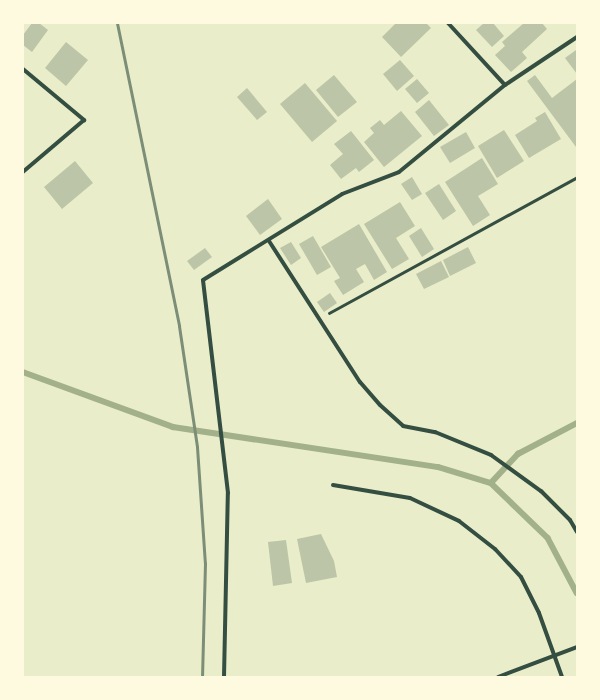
<!DOCTYPE html>
<html>
<head>
<meta charset="utf-8">
<style>
  body { margin:0 }
  #map { position:relative; width:600px; height:700px; overflow:hidden; background:#e9edc9; font-family:Figtree,sans-serif }
  div>[style] { position:absolute }
  .stream>* { height:5.5px; margin:-2.75px; padding:0 2.75px; transform-origin:2.75px; border-radius:2.75px; background:#a3b18a }
  .building>* { inset:0; background:#bcc5a7 }
  .path>* { height:2.5px; margin:-1.25px; padding:0 1.25px; transform-origin:1.25px; border-radius:1.25px; background:#344e41 }
  .minor>* { height:4px; margin:-2px; padding:0 2px; transform-origin:2px; border-radius:2px; background:#344e41 }
  .rail>* { height:3px; margin:-1.5px; padding:0 1.5px; transform-origin:1.5px; border-radius:1.5px; background:#7c8e77 }
  span { translate:-50% -50%; white-space:nowrap; text-align:center; line-height:1.15; -webkit-text-stroke:3.5px #fefae0; paint-order:stroke }
  .frame { position:absolute; inset:0; border:24px solid #fefae0; pointer-events:none }
</style>
</head>
<body>
<div id="map">
  <div class="stream">
    <div style="left:23px;top:372px;width:160px;rotate:20.1deg"></div>
    <div style="left:173px;top:427px;width:268px;rotate:8.6deg"></div>
    <div style="left:438px;top:467px;width:55px;rotate:16.8deg"></div>
    <div style="left:491px;top:483px;width:79px;rotate:44deg"></div>
    <div style="left:548px;top:538px;width:62px;rotate:62.2deg"></div>
    <div style="left:491px;top:483px;width:40px;rotate:-47deg"></div>
    <div style="left:518px;top:454px;width:67px;rotate:-27.7deg"></div>
  </div>
  <div class="building">
    <div style="clip-path:polygon(32px 23px,39px 23px,48px 30px,32px 52px,23px 45px,23px 35px)"></div>
    <div style="clip-path:polygon(396px 23px,426px 23px,431px 28px,401px 57px,382px 37px)"></div>
    <div style="clip-path:polygon(484px 23px,493px 23px,504px 36px,492px 47px,476px 30px)"></div>
    <div style="clip-path:polygon(524px 23px,542px 23px,547px 29px,522px 52px,527px 58px,511px 72px,495px 55px,505px 46px,502px 42px)"></div>
    <div style="clip-path:polygon(66px 42px,88px 60px,66px 86px,45px 68px)"></div>
    <div style="clip-path:polygon(576px 50px,577px 51px,577px 74px,565px 58px)"></div>
    <div style="clip-path:polygon(400px 60px,414px 76px,397px 91px,383px 74px)"></div>
    <div style="clip-path:polygon(334px 75px,357px 102px,338px 117px,316px 90px)"></div>
    <div style="clip-path:polygon(535px 75px,552px 98px,577px 79px,576px 147px,527px 81px)"></div>
    <div style="clip-path:polygon(417px 79px,429px 93px,417px 103px,405px 89px)"></div>
    <div style="clip-path:polygon(305px 83px,337px 121px,312px 142px,280px 104px)"></div>
    <div style="clip-path:polygon(247px 88px,267px 112px,257px 120px,237px 97px)"></div>
    <div style="clip-path:polygon(429px 100px,449px 125px,434px 136px,415px 112px)"></div>
    <div style="clip-path:polygon(401px 111px,422px 136px,384px 167px,364px 142px,374px 133px,370px 128px,380px 120px,384px 125px)"></div>
    <div style="clip-path:polygon(545px 112px,561px 139px,529px 158px,515px 135px,537px 121px,535px 118px)"></div>
    <div style="clip-path:polygon(504px 130px,524px 161px,497px 178px,478px 146px)"></div>
    <div style="clip-path:polygon(351px 131px,374px 160px,359px 172px,356px 168px,341px 179px,330px 165px,343px 154px,334px 144px)"></div>
    <div style="clip-path:polygon(466px 132px,475px 148px,450px 163px,440px 147px)"></div>
    <div style="clip-path:polygon(482px 158px,498px 184px,478px 196px,490px 215px,473px 226px,445px 182px)"></div>
    <div style="clip-path:polygon(75px 161px,93px 183px,62px 209px,44px 187px)"></div>
    <div style="clip-path:polygon(412px 177px,422px 194px,412px 200px,401px 184px)"></div>
    <div style="clip-path:polygon(439px 184px,456px 211px,443px 220px,425px 193px)"></div>
    <div style="clip-path:polygon(268px 199px,282px 219px,260px 235px,246px 216px)"></div>
    <div style="clip-path:polygon(400px 202px,415px 226px,396px 238px,409px 259px,392px 269px,364px 224px)"></div>
    <div style="clip-path:polygon(359px 224px,387px 272px,374px 280px,365px 264px,356px 269px,364px 282px,343px 295px,334px 281px,340px 278px,321px 247px)"></div>
    <div style="clip-path:polygon(421px 228px,434px 249px,422px 257px,409px 236px)"></div>
    <div style="clip-path:polygon(313px 236px,331px 267px,317px 275px,299px 244px)"></div>
    <div style="clip-path:polygon(291px 242px,301px 258px,291px 265px,280px 248px)"></div>
    <div style="clip-path:polygon(468px 247px,476px 263px,450px 276px,443px 260px)"></div>
    <div style="clip-path:polygon(205px 248px,212px 257px,194px 270px,187px 261px)"></div>
    <div style="clip-path:polygon(441px 261px,449px 277px,424px 289px,416px 274px)"></div>
    <div style="clip-path:polygon(330px 293px,337px 303px,324px 312px,317px 302px)"></div>
    <div style="clip-path:polygon(321px 534px,334px 561px,337px 577px,306px 583px,297px 539px)"></div>
    <div style="clip-path:polygon(286px 540px,292px 583px,273px 586px,268px 542px)"></div>
  </div>
  <div class="path">
    <div style="left:329px;top:313px;width:283px;rotate:-28.7deg"></div>
  </div>
  <div class="minor">
    <div style="left:448px;top:23px;width:84px;rotate:47.4deg"></div>
    <div style="left:23px;top:69px;width:80px;rotate:39.9deg"></div>
    <div style="left:84px;top:120px;width:80px;rotate:139.6deg"></div>
    <div style="left:269px;top:241px;width:168px;rotate:57.2deg"></div>
    <div style="left:360px;top:382px;width:30px;rotate:49deg"></div>
    <div style="left:380px;top:405px;width:31px;rotate:42deg"></div>
    <div style="left:403px;top:426px;width:33px;rotate:11deg"></div>
    <div style="left:435px;top:432px;width:61px;rotate:22.3deg"></div>
    <div style="left:491px;top:455px;width:62px;rotate:35.8deg"></div>
    <div style="left:541px;top:491px;width:41px;rotate:45deg"></div>
    <div style="left:570px;top:520px;width:14px;rotate:60deg"></div>
    <div style="left:333px;top:485px;width:78px;rotate:9.6deg"></div>
    <div style="left:410px;top:498px;width:54px;rotate:25.1deg"></div>
    <div style="left:459px;top:521px;width:46px;rotate:37.9deg"></div>
    <div style="left:495px;top:549px;width:38px;rotate:47deg"></div>
    <div style="left:521px;top:577px;width:40px;rotate:63.4deg"></div>
    <div style="left:539px;top:613px;width:68px;rotate:70.2deg"></div>
    <div style="left:224px;top:677px;width:184px;rotate:-88.8deg"></div>
    <div style="left:228px;top:493px;width:214px;rotate:-96.7deg"></div>
    <div style="left:203px;top:280px;width:163px;rotate:-31.7deg"></div>
    <div style="left:342px;top:194px;width:61px;rotate:-21.1deg"></div>
    <div style="left:399px;top:172px;width:137px;rotate:-39.4deg"></div>
    <div style="left:505px;top:85px;width:87px;rotate:-33.7deg"></div>
    <div style="left:498px;top:677px;width:85px;rotate:-20.8deg"></div>
  </div>
  <div class="rail">
    <div style="left:117px;top:23px;width:309px;rotate:78.4deg"></div>
    <div style="left:179px;top:326px;width:122px;rotate:81.5deg"></div>
    <div style="left:197px;top:447px;width:116px;rotate:86.1deg"></div>
    <div style="left:205px;top:563px;width:114px;rotate:91.5deg"></div>
  </div>
  <div class="frame"></div>
</div>
</body>
</html>
